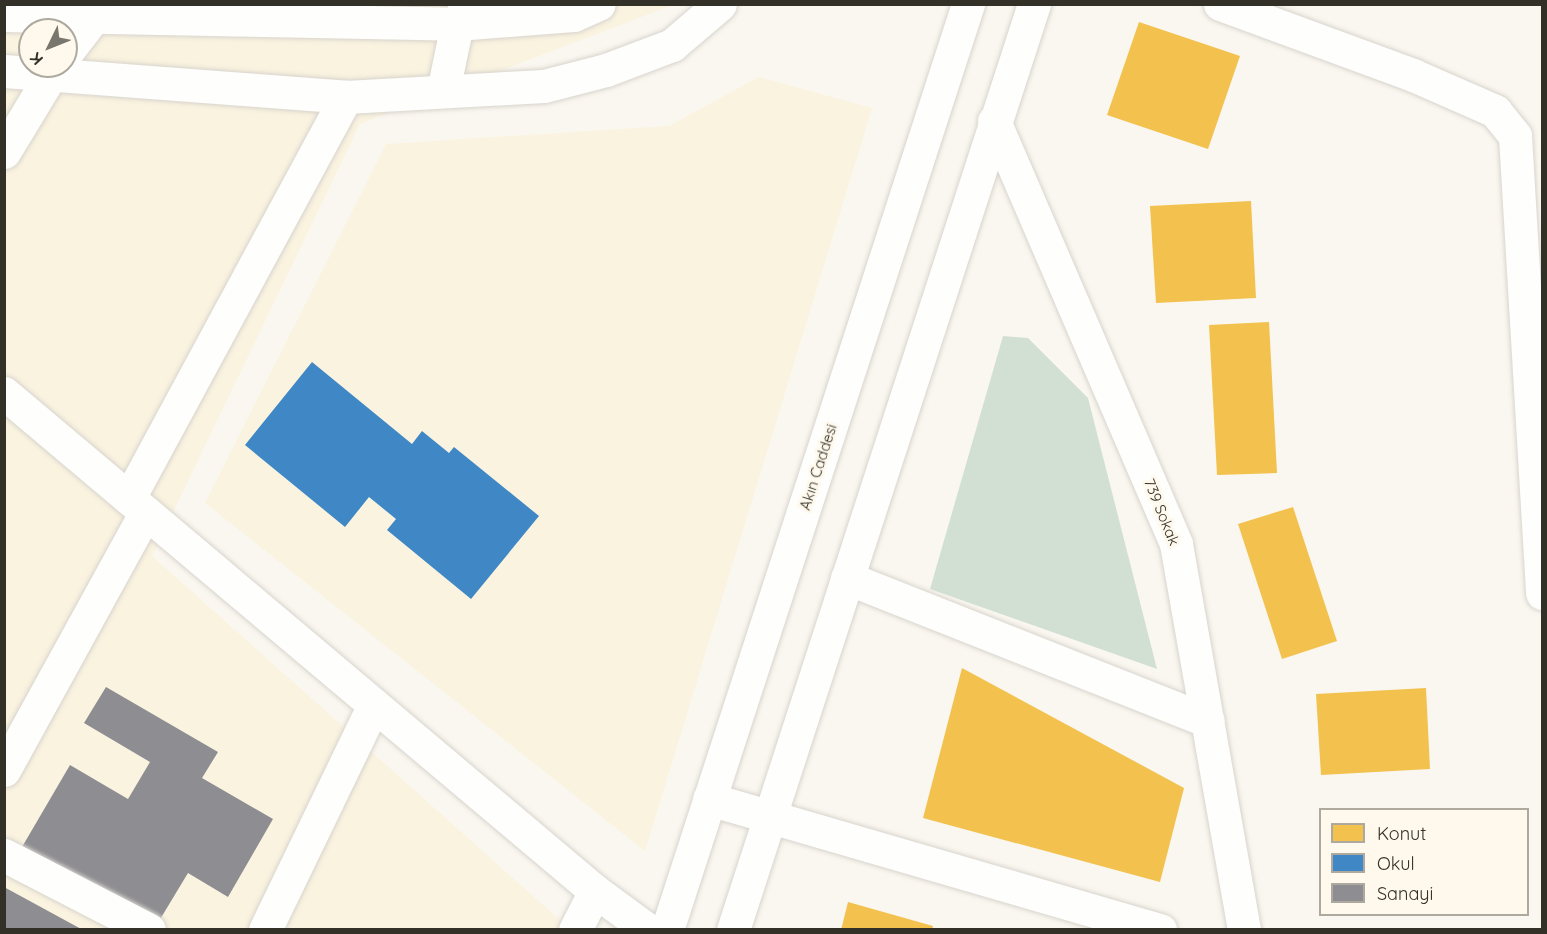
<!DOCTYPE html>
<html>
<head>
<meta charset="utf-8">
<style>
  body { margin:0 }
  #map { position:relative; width:1547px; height:934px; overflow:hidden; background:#faf7f0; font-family:Quicksand,sans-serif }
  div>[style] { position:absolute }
  .built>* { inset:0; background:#faf3e0 }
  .green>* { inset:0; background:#d2e0d4 }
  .homes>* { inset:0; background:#f2c14e }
  .schools>* { inset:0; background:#3f88c5 }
  .industry>* { inset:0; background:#8d8d92 }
  .roads { filter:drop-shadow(0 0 2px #d8d4cd) drop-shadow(0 0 2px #d8d4cd) }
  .minor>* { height:33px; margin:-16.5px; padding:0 16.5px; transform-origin:16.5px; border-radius:16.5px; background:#fefefd }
  .major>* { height:33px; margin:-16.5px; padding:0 16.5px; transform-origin:16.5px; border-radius:16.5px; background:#fefefd }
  span { translate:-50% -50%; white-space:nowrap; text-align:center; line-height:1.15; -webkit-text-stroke:6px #fef9ec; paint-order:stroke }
  .street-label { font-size:15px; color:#333028 }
  .frame { position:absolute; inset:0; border:6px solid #333028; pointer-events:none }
  .legend { position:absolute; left:1319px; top:808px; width:210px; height:108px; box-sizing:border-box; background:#fef9ec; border:2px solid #ada99e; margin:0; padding:8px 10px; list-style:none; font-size:18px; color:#333028 }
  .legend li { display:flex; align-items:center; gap:12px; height:30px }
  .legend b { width:30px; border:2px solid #ada99e }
  .north { position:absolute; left:18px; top:18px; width:60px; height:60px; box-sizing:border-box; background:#fef9ec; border:2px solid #ada99e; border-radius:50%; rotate:227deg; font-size:16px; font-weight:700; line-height:24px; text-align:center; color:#333028 }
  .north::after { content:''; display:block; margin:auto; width:21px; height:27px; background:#79766e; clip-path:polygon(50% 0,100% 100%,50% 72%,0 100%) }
</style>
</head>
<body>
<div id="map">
  <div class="built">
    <div style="clip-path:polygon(evenodd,5px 5px,673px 5px,360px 124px,152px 556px,570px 929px,5px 930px,5px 5px,30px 30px,66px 30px,66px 66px,30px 66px,30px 30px)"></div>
    <div style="clip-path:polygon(759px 77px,872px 108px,645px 851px,205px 503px,386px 144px,669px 126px)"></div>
  </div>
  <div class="green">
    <div style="clip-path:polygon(1003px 336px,1028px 338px,1088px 398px,1157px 669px,930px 589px)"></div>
  </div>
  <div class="homes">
    <div style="clip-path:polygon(1139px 22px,1240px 56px,1208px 149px,1107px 115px)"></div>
    <div style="clip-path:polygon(1251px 201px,1256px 298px,1156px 303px,1150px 206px)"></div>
    <div style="clip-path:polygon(1269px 322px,1277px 473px,1217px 475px,1209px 325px)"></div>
    <div style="clip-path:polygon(1293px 507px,1337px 641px,1282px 659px,1238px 524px)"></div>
    <div style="clip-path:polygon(962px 668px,1184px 788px,1160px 882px,923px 818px)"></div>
    <div style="clip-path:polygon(1426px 688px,1430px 769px,1321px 775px,1316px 694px)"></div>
    <div style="clip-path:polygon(848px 902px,933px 926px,932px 930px,841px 930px)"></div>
  </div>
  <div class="schools">
    <div style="clip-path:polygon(312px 362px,412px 444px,422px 431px,449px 453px,454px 447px,539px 516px,471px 599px,387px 530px,396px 519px,369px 497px,345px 527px,245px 445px)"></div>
  </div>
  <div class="industry">
    <div style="clip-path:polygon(106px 687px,218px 752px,202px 778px,273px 819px,228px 897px,188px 873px,156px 926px,22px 847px,70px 765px,128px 799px,150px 762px,84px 723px)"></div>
    <div style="clip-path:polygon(4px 887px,83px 930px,4px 930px)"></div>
  </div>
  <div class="roads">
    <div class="minor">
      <div style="left:1220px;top:4px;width:206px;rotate:20.2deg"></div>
      <div style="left:1413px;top:75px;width:90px;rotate:23.7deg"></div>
      <div style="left:1495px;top:111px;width:32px;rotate:51deg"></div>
      <div style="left:1515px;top:136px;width:458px;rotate:86.6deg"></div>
      <div style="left:4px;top:15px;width:453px;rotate:1.1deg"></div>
      <div style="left:457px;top:24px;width:117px;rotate:-4.4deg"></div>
      <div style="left:574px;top:15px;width:27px;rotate:-24deg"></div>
      <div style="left:66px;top:53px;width:61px;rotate:-52.4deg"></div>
      <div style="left:4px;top:71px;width:343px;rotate:4.3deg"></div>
      <div style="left:346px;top:97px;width:198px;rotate:-3.2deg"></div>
      <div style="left:544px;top:86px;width:64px;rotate:-14.5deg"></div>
      <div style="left:606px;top:70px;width:71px;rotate:-20.7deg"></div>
      <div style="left:672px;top:45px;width:63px;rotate:-40.5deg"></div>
      <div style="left:443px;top:91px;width:68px;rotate:-78.2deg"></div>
      <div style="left:457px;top:24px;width:20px;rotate:-63deg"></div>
      <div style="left:994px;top:121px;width:460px;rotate:66.7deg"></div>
      <div style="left:1176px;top:544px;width:392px;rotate:80deg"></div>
      <div style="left:4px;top:152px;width:100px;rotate:-58.8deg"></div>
      <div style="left:4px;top:393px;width:773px;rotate:40.12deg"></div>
      <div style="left:595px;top:891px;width:66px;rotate:36.3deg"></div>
      <div style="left:129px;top:498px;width:456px;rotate:-61.6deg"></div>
      <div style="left:847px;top:578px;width:388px;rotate:21.6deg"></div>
      <div style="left:4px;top:770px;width:294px;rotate:-61.2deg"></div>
      <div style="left:709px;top:799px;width:470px;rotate:16.2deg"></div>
      <div style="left:4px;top:855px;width:163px;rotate:27.3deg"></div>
      <div style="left:265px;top:930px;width:250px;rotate:-64.2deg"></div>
      <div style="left:575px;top:930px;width:44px;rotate:-62.9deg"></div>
    </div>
    <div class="major">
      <div style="left:667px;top:930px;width:974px;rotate:-71.99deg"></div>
      <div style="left:733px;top:930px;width:974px;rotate:-71.99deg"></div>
    </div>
  </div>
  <div class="street-label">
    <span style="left:818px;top:467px;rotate:-72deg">Akın Caddesi</span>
    <span style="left:1162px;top:512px;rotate:68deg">739 Sokak</span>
  </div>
  <div class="frame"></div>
  <ul class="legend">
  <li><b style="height:16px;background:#f2c14e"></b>Konut</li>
  <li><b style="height:16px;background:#3f88c5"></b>Okul</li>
  <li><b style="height:16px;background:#8d8d92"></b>Sanayi</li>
  </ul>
  <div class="north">K</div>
</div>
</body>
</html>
